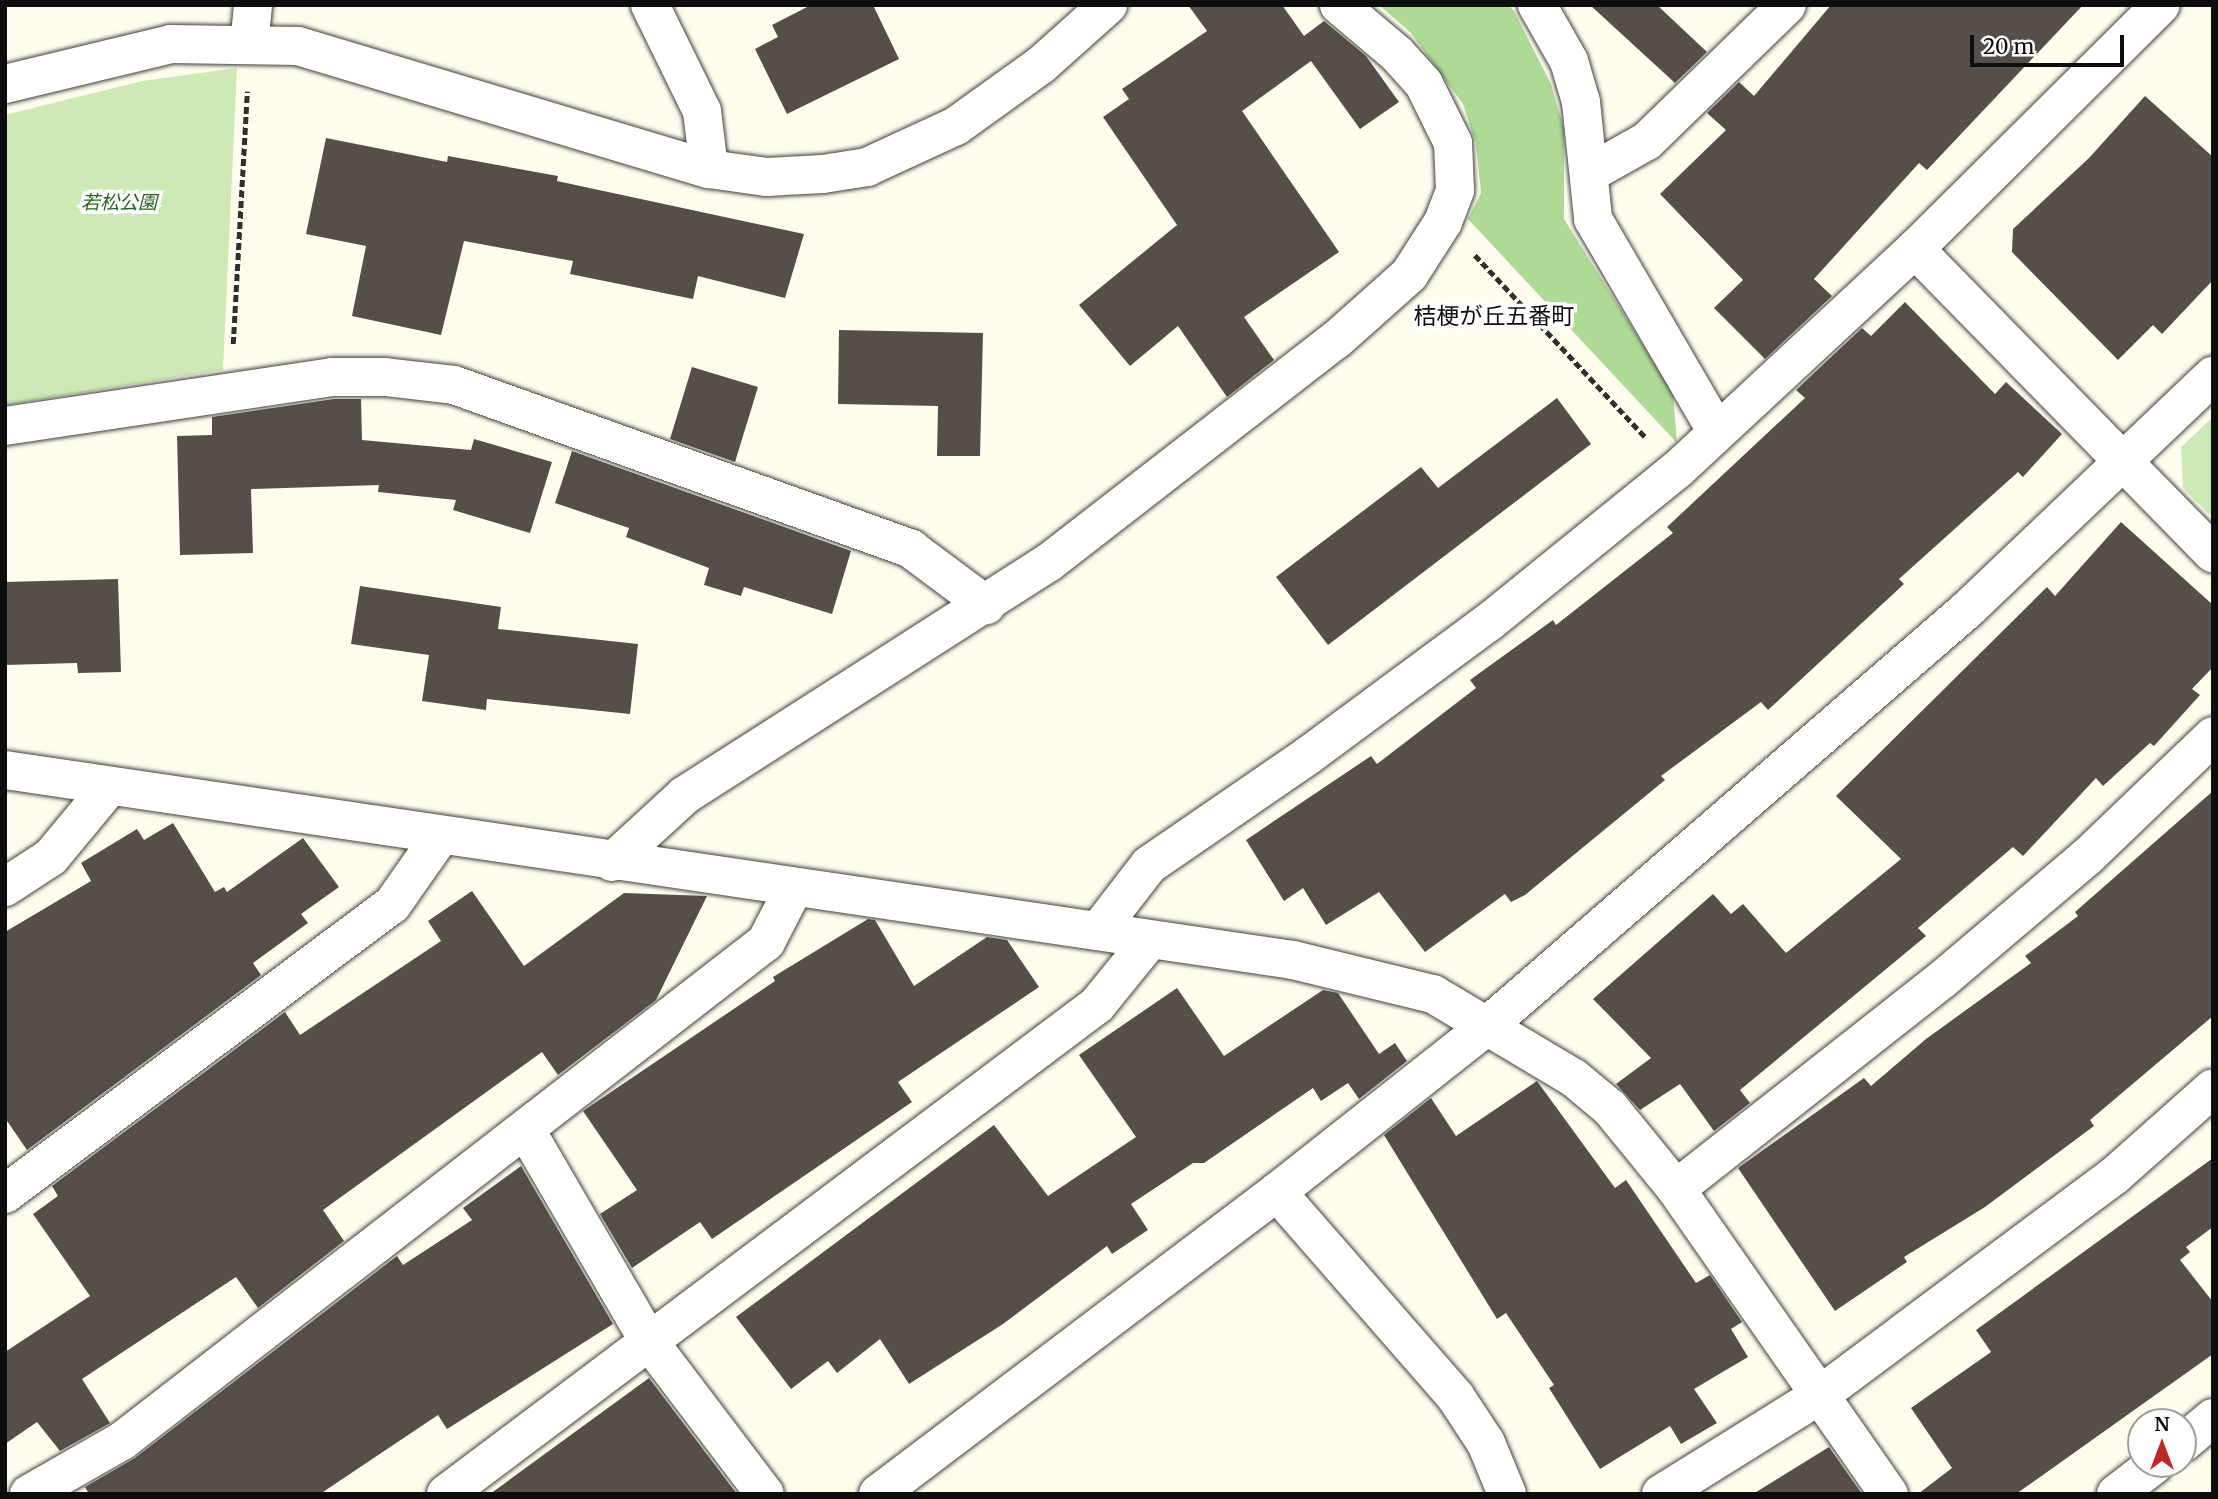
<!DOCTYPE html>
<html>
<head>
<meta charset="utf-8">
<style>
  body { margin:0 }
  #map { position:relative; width:2218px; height:1499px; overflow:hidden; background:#fffded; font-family:Merriweather,"Noto Sans JP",serif }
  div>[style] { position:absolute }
  .green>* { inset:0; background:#cdeab6 }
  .forest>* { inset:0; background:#afda96 }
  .building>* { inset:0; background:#564f49 }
  .path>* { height:4.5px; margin-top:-2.25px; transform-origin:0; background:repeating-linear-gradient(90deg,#2f2f2f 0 7px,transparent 0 10.5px) }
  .roads { filter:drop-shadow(0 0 2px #404040) drop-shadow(0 0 2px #404040) }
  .minor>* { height:38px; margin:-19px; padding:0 19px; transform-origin:19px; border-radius:19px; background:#fff }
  span { translate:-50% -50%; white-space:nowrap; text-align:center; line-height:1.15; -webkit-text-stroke:7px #fff; paint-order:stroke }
  .park-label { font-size:19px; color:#26651d; font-style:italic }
  .quarter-label { font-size:23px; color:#0d0d0d }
  .frame { position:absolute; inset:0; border:7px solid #0d0d0d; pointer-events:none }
  .north { position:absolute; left:2127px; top:1408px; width:70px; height:70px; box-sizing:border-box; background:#fff; border:2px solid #9e9e9e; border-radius:50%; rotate:0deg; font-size:19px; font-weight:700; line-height:28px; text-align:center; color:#0d0d0d }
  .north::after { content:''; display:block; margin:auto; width:24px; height:32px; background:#bf2923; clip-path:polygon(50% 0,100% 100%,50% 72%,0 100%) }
  .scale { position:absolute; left:1970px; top:35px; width:154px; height:32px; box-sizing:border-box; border:4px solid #0d0d0d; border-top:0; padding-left:9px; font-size:21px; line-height:24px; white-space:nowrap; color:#0d0d0d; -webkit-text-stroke:5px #fff; paint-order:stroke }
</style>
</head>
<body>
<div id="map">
  <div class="green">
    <div style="clip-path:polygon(237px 68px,223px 370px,5px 405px,5px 115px,142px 81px)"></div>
    <div style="clip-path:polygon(2213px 417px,2213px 518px,2183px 488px,2181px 447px)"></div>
  </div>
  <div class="forest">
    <div style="clip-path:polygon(1379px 5px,1509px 5px,1514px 11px,1551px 84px,1564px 129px,1564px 219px,1673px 393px,1677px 443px,1468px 219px,1481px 193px,1476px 144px,1463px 104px,1410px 32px)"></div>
  </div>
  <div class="building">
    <div style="clip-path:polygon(811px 5px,873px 5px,899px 59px,787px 114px,755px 49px,778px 37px,772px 25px)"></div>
    <div style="clip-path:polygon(1188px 5px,1282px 5px,1304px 36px,1324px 21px,1366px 56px,1399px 102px,1360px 129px,1311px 61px,1242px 111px,1339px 252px,1244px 317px,1274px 360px,1227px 397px,1178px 326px,1130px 366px,1079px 305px,1177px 225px,1103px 117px,1129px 99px,1122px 89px,1207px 31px)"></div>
    <div style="clip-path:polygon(1590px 5px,1657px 5px,1707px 52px,1675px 83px)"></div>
    <div style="clip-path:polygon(1831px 5px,2083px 5px,1927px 170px,1919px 163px,1814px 279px,1832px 296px,1765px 359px,1714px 308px,1743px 280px,1660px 194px,1726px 130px,1707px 113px,1739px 82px,1754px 96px)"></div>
    <div style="clip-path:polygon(2145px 96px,2213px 157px,2213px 280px,2162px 334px,2153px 325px,2118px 360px,2012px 252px,2013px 229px,2089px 158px)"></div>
    <div style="clip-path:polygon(326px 138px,447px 162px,448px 156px,558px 176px,557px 181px,804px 234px,785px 298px,698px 276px,693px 299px,570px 274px,573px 261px,464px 241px,441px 335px,352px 316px,366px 246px,306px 234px)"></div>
    <div style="clip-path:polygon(1905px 302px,1995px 394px,2006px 382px,2062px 434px,2023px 477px,2018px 472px,1899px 579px,1904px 584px,1768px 710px,1761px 702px,1661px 776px,1665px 780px,1525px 895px,1511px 902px,1505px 894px,1425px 952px,1379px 892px,1326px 925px,1303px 888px,1284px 901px,1246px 840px,1371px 756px,1377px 764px,1476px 688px,1470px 680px,1553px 620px,1556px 625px,1673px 533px,1667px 527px,1805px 398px,1796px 390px,1862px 328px,1871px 336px)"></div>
    <div style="clip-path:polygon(839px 330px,983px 333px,980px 456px,937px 456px,938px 406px,838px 404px)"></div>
    <div style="clip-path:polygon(692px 367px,758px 387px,735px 462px,670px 439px)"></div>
    <div style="clip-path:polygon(1557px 398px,1591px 444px,1328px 645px,1276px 577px,1421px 467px,1438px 488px)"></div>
    <div style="clip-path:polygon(334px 399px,361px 399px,362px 440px,471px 450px,474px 439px,552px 462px,530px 533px,453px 510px,456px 500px,378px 492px,379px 485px,251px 489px,253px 553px,180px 555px,177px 436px,212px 435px,212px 417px)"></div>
    <div style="clip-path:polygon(572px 451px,851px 551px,832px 614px,744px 587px,741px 596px,704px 585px,709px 568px,626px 537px,629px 528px,555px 503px)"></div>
    <div style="clip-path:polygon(2121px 522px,2213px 605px,2213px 667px,2192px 689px,2200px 695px,2154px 746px,2150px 743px,2103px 786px,2096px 778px,2023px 856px,2013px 847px,1918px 928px,1926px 936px,1740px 1090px,1750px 1103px,1714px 1131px,1680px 1084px,1640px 1110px,1616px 1084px,1651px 1058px,1593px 999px,1713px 894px,1731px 914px,1743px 904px,1786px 953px,1901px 859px,1836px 796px,2047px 587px,2055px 596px)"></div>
    <div style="clip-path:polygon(118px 579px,121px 672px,78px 673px,77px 663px,5px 665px,5px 582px)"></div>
    <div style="clip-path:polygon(360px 586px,501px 607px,498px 629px,638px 644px,630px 714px,487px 699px,486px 710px,422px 701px,429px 655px,351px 644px)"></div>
    <div style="clip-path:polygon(2213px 791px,2213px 1016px,2090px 1120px,2094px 1126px,1985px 1207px,1904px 1257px,1907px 1262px,1835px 1311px,1738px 1168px,1864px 1078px,1871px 1086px,1926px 1039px,2031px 963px,2025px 956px,2078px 916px,2075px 912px)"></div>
    <div style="clip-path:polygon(173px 823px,215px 892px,224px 887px,227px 892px,303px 838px,339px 887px,301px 914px,308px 923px,253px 963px,261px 975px,27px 1150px,5px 1118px,5px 932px,91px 881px,81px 863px,137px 829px,144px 840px)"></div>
    <div style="clip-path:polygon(472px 891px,524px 966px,624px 893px,707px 896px,656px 1000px,558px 1075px,542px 1052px,323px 1210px,344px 1241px,258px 1308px,236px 1277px,82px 1379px,110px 1423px,60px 1451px,37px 1422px,5px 1444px,5px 1352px,90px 1296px,33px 1214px,58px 1196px,52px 1186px,285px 1012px,300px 1035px,441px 941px,428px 921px)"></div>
    <div style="clip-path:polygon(868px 919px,875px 920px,914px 986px,987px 937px,1007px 940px,1039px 987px,898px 1082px,912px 1102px,712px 1239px,700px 1222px,632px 1268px,600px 1214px,637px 1190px,583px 1111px,775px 981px,773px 977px)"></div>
    <div style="clip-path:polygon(1177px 988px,1224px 1056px,1323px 990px,1338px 993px,1379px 1054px,1395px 1043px,1407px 1061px,1359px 1099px,1348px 1083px,1321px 1101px,1313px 1088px,1204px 1163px,1193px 1163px,1131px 1204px,1148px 1230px,1112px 1254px,1107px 1246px,1003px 1324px,909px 1384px,880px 1339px,837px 1373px,828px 1361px,791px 1389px,736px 1317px,994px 1125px,1048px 1196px,1136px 1137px,1079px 1055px)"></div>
    <div style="clip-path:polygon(1537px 1081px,1615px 1188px,1626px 1180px,1696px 1283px,1710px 1275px,1742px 1322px,1731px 1329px,1748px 1357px,1694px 1389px,1717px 1423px,1681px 1444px,1670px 1426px,1600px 1469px,1549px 1388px,1554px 1385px,1506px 1313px,1497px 1319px,1384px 1135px,1431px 1098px,1456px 1136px)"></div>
    <div style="clip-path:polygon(2213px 1158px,2213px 1227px,2186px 1247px,2190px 1252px,2180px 1260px,2213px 1302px,2213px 1354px,2016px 1494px,1918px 1494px,1952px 1468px,1911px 1408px,1991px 1352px,1976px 1330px)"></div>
    <div style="clip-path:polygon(521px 1166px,613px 1324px,447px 1429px,438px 1415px,320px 1494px,89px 1494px,85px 1487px,135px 1458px,393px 1259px,397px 1256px,403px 1265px,472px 1220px,463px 1208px)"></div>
    <div style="clip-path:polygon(649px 1378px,737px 1494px,490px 1494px)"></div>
    <div style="clip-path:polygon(1829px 1447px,1862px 1494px,1753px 1494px)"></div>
  </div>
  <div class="path">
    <div style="left:1475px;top:255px;width:250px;rotate:46.9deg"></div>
    <div style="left:233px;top:344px;width:253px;rotate:-86.8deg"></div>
  </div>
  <div class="roads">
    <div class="minor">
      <div style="left:650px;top:5px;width:118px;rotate:63.9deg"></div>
      <div style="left:702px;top:111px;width:58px;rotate:83.1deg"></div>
      <div style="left:1537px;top:5px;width:64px;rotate:60.3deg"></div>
      <div style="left:1569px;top:61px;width:43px;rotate:73.7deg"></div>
      <div style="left:1581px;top:102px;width:118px;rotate:84.1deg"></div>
      <div style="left:1593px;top:219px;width:246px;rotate:59.8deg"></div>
      <div style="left:249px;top:44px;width:39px;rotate:-84deg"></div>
      <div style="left:5px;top:84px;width:171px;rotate:-13.5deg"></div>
      <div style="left:171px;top:44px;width:127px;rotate:0.9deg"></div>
      <div style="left:298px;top:46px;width:429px;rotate:16.7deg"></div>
      <div style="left:709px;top:169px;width:59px;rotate:7.9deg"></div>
      <div style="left:767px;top:177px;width:56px;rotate:-3.1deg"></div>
      <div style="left:823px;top:174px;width:45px;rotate:-9deg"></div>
      <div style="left:867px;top:167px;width:98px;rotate:-24.7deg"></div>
      <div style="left:956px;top:126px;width:105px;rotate:-35.7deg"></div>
      <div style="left:1041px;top:65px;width:90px;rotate:-41.8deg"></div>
      <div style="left:1590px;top:173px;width:65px;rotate:-29.3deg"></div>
      <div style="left:1647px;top:141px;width:195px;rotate:-44.2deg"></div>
      <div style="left:1915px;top:249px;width:426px;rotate:45.6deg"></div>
      <div style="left:5px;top:426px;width:331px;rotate:-8.5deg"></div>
      <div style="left:332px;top:377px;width:53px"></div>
      <div style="left:385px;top:377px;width:69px;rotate:6.6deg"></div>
      <div style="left:454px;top:385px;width:486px;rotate:19.7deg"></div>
      <div style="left:911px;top:549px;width:94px;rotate:36.7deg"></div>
      <div style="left:5px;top:770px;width:1302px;rotate:8.39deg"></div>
      <div style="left:1293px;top:960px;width:144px;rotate:13.7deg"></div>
      <div style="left:1433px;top:994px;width:164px;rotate:30.8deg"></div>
      <div style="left:1574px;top:1078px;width:47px;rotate:39.8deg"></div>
      <div style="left:1610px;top:1108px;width:104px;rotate:50.8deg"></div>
      <div style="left:1676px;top:1189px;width:372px;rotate:55.1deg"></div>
      <div style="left:612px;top:862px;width:99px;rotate:-42.5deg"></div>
      <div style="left:685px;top:795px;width:431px;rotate:-32.6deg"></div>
      <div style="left:1048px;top:563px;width:364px;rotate:-37.8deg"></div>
      <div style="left:1336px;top:340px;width:98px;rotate:-41.7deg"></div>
      <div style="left:1409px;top:275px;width:63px;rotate:-57.3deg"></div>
      <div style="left:1443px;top:222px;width:34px;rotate:-69deg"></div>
      <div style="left:1455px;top:190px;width:47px;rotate:-92.4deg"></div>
      <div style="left:1453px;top:143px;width:66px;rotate:-116.2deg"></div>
      <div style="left:1424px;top:84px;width:40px;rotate:-132deg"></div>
      <div style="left:1397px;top:54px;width:76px;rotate:-139.8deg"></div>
      <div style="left:5px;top:887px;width:55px;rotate:-33.1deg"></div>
      <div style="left:51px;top:857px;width:92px;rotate:-50.3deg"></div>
      <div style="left:1098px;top:931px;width:83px;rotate:-52.3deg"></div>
      <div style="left:1149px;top:865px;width:194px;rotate:-34.5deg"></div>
      <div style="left:1309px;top:755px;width:224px;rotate:-36.5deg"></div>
      <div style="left:1489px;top:622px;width:242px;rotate:-39deg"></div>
      <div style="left:1677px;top:470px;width:325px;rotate:-42.9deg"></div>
      <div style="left:1915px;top:249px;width:346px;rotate:-44.8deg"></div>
      <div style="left:527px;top:1132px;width:241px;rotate:59.8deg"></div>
      <div style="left:648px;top:1340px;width:193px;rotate:52.8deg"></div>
      <div style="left:1676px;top:1189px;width:340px;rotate:-38.2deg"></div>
      <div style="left:1943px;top:979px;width:190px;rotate:-40.3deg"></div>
      <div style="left:2088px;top:856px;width:173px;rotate:-43.8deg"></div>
      <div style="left:1277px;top:1192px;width:271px;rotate:48.9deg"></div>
      <div style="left:1455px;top:1396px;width:56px;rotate:56.6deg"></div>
      <div style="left:1486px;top:1443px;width:55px;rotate:67.6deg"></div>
      <div style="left:5px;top:1194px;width:483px;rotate:-36.8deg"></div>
      <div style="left:392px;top:905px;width:85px;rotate:-55deg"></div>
      <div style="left:2183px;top:1443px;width:39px;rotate:-40deg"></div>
      <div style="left:29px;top:1494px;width:107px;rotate:-29.7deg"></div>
      <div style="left:122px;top:1441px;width:815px;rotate:-37.77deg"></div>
      <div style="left:766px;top:942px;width:61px;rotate:-62.6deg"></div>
      <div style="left:446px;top:1494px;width:814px;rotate:-36.91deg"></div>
      <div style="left:1097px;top:1005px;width:82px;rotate:-50.9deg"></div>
      <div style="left:878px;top:1494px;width:500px;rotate:-37.12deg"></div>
      <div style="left:1277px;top:1192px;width:268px;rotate:-38.3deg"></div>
      <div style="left:1487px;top:1026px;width:638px;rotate:-40.93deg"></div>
      <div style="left:1969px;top:608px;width:337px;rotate:-43.6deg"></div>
      <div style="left:1661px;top:1494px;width:187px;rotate:-31.9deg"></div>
      <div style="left:1820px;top:1395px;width:367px;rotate:-36.7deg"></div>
      <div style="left:2114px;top:1176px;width:132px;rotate:-41.6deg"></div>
      <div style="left:2116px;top:1494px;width:49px;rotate:-37.6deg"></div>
    </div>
  </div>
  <div class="park-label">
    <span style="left:119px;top:203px">若松公園</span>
  </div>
  <div class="quarter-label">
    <span style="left:1494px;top:316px">桔梗が丘五番町</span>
  </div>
  <div class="frame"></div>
  <div class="north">N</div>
  <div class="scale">20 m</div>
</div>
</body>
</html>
